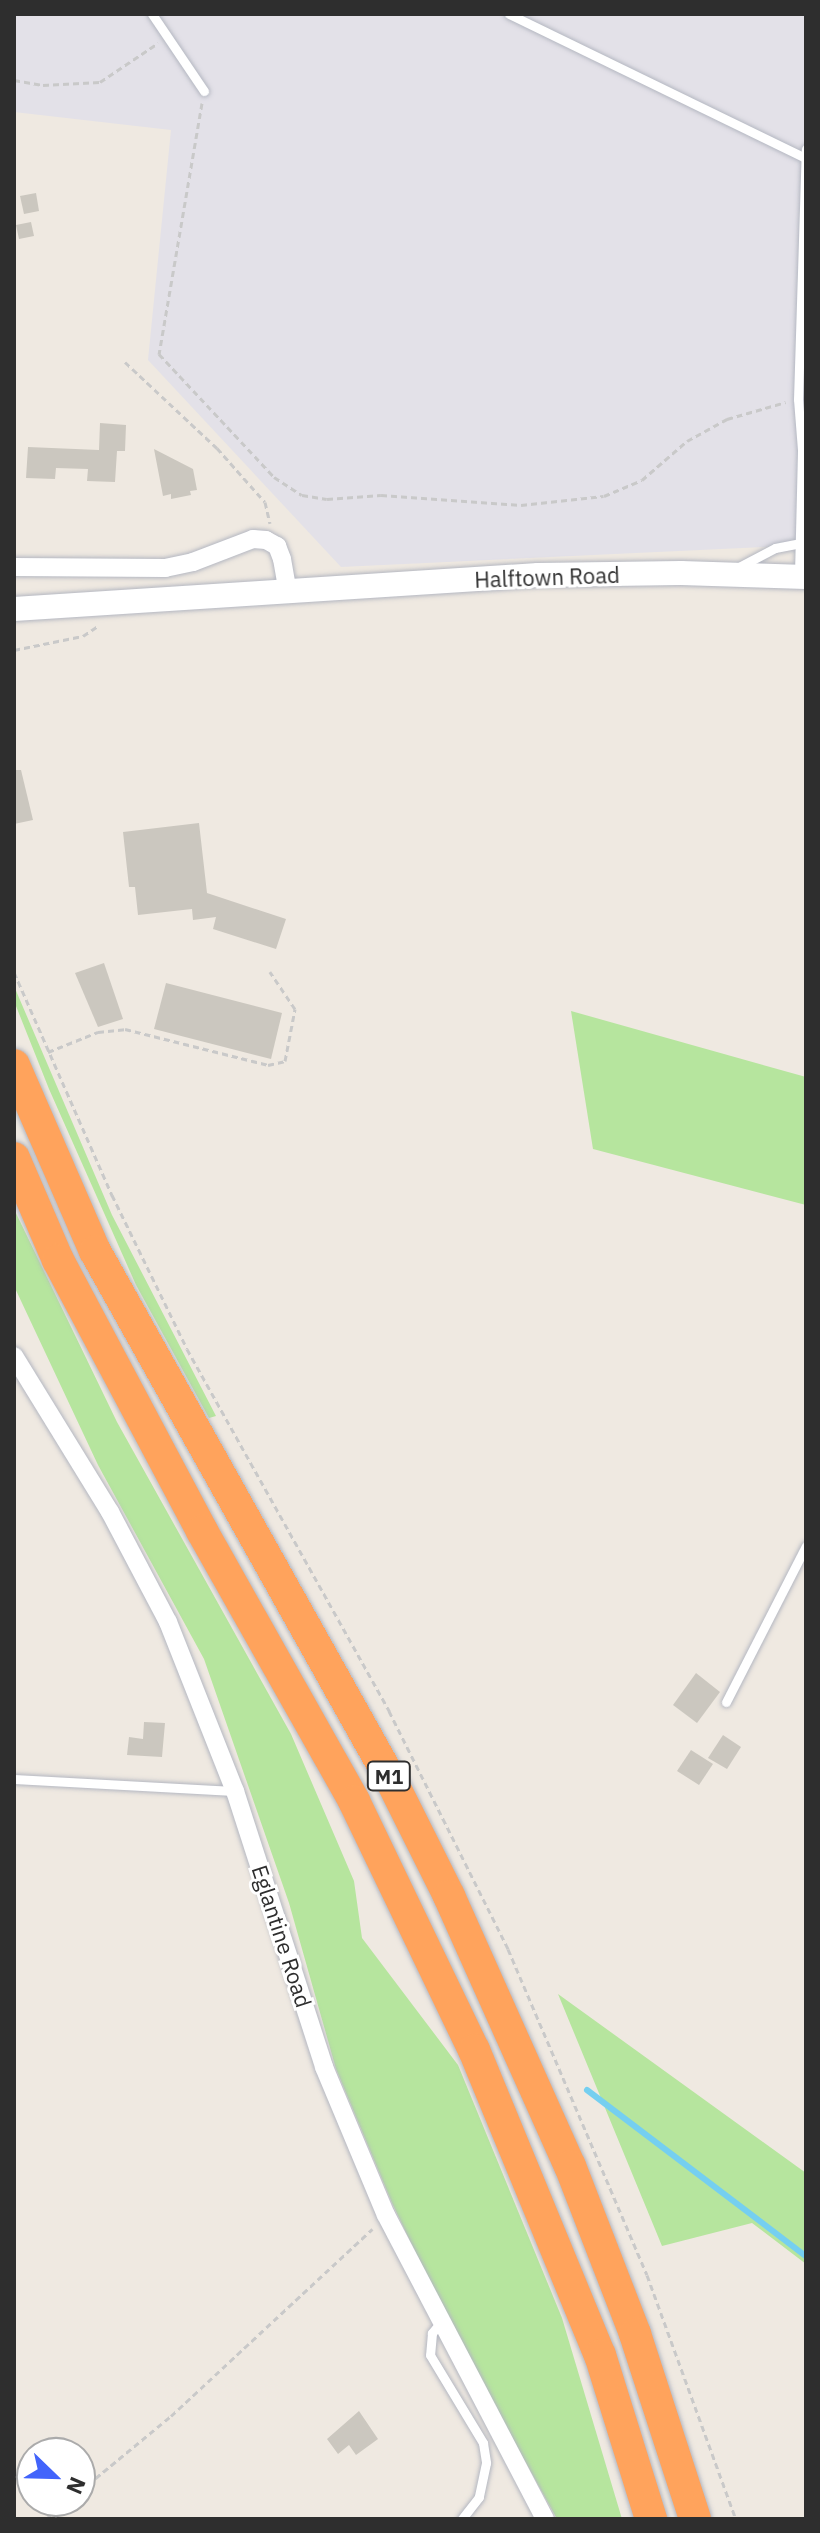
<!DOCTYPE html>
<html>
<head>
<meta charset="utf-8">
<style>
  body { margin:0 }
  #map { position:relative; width:820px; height:2533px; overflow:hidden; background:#efe9e1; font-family:"IBM Plex Sans",sans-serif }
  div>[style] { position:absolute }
  .industrial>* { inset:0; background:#e3e1e8 }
  .green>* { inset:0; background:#b6e59e }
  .stream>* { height:6px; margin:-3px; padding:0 3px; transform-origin:3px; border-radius:3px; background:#75cff0 }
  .building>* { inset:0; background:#cbc7bf }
  .path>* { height:3px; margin-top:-1.5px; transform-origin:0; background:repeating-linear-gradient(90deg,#c9c9c9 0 6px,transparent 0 10px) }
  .roads { filter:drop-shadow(0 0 2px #b4b7c1) drop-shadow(0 0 2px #b4b7c1) }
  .lane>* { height:9px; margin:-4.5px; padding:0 4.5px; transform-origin:4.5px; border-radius:4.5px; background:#fff }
  .street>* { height:18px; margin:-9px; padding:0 9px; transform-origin:9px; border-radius:9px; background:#fff }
  .secondary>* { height:24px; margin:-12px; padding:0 12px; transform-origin:12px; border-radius:12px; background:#fff }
  .highway>* { height:32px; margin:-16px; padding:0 16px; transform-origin:16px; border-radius:16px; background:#ffa35c }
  span { translate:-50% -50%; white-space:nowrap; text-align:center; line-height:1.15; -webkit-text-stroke:6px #fff; paint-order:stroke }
  .shield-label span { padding:2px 6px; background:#fff; border:2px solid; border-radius:6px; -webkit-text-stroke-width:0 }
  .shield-label { font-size:20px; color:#2e2e2e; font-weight:700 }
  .street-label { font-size:22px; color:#2e2e2e }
  .frame { position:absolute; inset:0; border:16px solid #2e2e2e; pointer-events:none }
  .north { position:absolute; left:16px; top:2437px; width:80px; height:80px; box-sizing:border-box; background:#fff; border:2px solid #ababab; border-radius:50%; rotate:113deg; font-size:22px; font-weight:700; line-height:32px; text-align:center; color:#2e2e2e }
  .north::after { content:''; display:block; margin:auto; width:28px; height:36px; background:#4264fb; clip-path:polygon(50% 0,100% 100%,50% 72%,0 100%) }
</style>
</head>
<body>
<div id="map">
  <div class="industrial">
    <div style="clip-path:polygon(14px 14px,806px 14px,806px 545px,341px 567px,148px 360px,171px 130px,14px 112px)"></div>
  </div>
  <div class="green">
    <div style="clip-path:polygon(14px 986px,112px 1215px,216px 1416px,209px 1418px,136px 1285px,49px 1089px,14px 1001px)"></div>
    <div style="clip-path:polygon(571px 1011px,806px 1077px,806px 1205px,593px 1149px)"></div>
    <div style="clip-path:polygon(14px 1209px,117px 1422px,291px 1734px,354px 1881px,362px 1938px,458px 2065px,562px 2318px,622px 2519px,557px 2519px,453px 2331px,392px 2203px,336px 2069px,289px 1903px,204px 1659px,98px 1465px,14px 1286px)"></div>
    <div style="clip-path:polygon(558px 1994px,806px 2173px,806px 2264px,752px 2223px,662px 2246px)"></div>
  </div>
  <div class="stream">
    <div style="left:587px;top:2090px;width:275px;rotate:37.2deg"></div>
  </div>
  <div class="building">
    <div style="clip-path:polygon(36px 193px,39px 211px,24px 214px,20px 196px)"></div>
    <div style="clip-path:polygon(31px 222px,34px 236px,19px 239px,16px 225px)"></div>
    <div style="clip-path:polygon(100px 423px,126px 425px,125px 451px,117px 451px,115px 482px,87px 481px,88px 469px,56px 468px,55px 479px,26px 478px,28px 447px,99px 450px)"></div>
    <div style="clip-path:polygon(154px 449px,193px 469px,197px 490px,190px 491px,191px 495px,171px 499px,171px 494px,163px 496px)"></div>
    <div style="clip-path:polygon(14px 770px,21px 770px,33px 820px,14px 824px)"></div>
    <div style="clip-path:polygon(199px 823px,207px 893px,286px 919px,276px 949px,213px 929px,216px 917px,193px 920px,192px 909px,138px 915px,135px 887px,129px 887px,123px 832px)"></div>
    <div style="clip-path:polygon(104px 963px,123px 1019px,98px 1027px,75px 973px)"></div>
    <div style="clip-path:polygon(166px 983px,282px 1013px,271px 1059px,154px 1029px)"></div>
    <div style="clip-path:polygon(696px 1673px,720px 1692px,697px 1723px,673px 1705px)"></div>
    <div style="clip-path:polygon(144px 1722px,165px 1723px,162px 1757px,127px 1755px,129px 1737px,143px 1739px)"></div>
    <div style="clip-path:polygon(723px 1735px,741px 1747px,727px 1769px,708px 1758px)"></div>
    <div style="clip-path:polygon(691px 1750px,713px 1764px,699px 1785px,677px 1771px)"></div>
    <div style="clip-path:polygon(359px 2411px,378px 2439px,356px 2455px,349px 2445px,338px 2454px,327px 2439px)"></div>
  </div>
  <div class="path">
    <div style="left:14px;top:80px;width:29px;rotate:10deg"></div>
    <div style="left:43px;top:85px;width:57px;rotate:-3deg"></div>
    <div style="left:100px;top:82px;width:70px;rotate:-33.9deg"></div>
    <div style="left:202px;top:103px;width:255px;rotate:99.7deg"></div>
    <div style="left:159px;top:354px;width:168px;rotate:46.9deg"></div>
    <div style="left:274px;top:477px;width:33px;rotate:33deg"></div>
    <div style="left:302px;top:495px;width:25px;rotate:9deg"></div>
    <div style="left:327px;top:499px;width:54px;rotate:-4.2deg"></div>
    <div style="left:381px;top:495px;width:140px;rotate:4.1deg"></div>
    <div style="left:521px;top:505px;width:83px;rotate:-6.2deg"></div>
    <div style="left:604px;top:496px;width:41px;rotate:-22.8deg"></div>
    <div style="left:642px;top:480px;width:60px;rotate:-40.9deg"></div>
    <div style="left:687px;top:441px;width:46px;rotate:-28.8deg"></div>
    <div style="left:727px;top:419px;width:61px;rotate:-16.1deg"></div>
    <div style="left:125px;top:362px;width:126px;rotate:43.1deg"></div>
    <div style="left:217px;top:448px;width:72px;rotate:48.4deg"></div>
    <div style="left:265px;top:502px;width:22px;rotate:77deg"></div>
    <div style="left:14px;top:650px;width:70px;rotate:-11.5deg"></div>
    <div style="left:83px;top:636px;width:18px;rotate:-34deg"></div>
    <div style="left:14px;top:972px;width:244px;rotate:66.3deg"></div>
    <div style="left:112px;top:1195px;width:171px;rotate:64deg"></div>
    <div style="left:187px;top:1349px;width:415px;rotate:60.8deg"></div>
    <div style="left:389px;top:1711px;width:266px;rotate:63.4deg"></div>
    <div style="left:508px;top:1949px;width:354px;rotate:66.9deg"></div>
    <div style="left:647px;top:2275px;width:260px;rotate:70deg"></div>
    <div style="left:48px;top:1052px;width:54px;rotate:-21.8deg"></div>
    <div style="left:98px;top:1032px;width:27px;rotate:-6deg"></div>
    <div style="left:125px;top:1029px;width:147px;rotate:14.1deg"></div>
    <div style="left:268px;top:1065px;width:17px;rotate:-13deg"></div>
    <div style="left:285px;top:1061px;width:53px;rotate:-79.1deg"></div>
    <div style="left:295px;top:1009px;width:45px;rotate:-124deg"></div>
    <div style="left:80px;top:2491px;width:118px;rotate:-39.5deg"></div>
    <div style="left:171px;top:2416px;width:275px;rotate:-42.9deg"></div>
    <div style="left:46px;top:2519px;width:28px;rotate:-39deg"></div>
  </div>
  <div class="roads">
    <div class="lane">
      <div style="left:152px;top:14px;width:93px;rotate:56deg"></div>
      <div style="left:509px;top:14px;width:329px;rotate:25.9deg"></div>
      <div style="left:737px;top:568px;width:43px;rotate:-27.8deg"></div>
      <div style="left:775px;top:548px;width:25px;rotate:-11deg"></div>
      <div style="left:799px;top:574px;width:124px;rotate:-88.6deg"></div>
      <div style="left:802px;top:450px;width:51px;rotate:-94.5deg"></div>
      <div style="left:798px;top:399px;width:250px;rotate:-88.2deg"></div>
      <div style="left:726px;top:1702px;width:175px;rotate:-62.9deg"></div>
      <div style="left:14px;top:1779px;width:220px;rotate:3.1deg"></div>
      <div style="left:442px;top:2321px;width:16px;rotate:130deg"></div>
      <div style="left:432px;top:2333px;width:22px;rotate:95deg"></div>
      <div style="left:430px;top:2355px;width:103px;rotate:58.9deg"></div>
      <div style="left:483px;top:2443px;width:20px;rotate:81deg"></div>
      <div style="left:486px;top:2463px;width:35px;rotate:102deg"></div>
      <div style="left:479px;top:2497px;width:28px;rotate:128deg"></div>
    </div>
    <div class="street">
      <div style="left:14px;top:567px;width:151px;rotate:0.4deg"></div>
      <div style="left:165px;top:568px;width:29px;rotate:-12deg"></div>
      <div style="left:193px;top:562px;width:64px;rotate:-21deg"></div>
      <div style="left:253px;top:539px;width:13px;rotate:4deg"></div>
      <div style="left:266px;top:540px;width:13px;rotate:29deg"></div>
      <div style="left:277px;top:546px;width:14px;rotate:69deg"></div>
      <div style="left:282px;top:559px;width:35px;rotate:80deg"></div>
      <div style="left:14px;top:1356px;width:183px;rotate:58.4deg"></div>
      <div style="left:110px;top:1512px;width:124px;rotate:62.2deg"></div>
      <div style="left:168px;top:1622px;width:182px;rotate:68.4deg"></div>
      <div style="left:235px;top:1791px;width:290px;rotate:72.1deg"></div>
      <div style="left:324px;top:2067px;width:160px;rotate:67.3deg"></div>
      <div style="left:386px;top:2215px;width:343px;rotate:62.4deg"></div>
    </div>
    <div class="secondary">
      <div style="left:14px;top:609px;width:525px;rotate:-3.71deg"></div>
      <div style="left:538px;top:575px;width:143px;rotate:-0.8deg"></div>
      <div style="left:681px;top:573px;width:125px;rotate:1.8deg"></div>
    </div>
    <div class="highway">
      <div style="left:14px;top:1065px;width:203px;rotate:66.5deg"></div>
      <div style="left:95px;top:1251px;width:606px;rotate:60.77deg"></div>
      <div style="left:391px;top:1780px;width:130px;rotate:63.4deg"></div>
      <div style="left:449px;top:1896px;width:296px;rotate:65.9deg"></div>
      <div style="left:570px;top:2166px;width:180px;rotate:68.8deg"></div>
      <div style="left:635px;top:2334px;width:194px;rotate:72deg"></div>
      <div style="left:14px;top:1158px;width:111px;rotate:66.7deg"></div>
      <div style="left:58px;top:1260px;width:307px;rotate:62deg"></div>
      <div style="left:202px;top:1531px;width:310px;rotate:60.6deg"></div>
      <div style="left:354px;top:1801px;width:276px;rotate:64.3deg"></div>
      <div style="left:474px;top:2050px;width:330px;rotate:67.6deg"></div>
      <div style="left:600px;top:2355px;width:172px;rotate:72.7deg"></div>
    </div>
  </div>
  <div class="shield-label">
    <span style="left:389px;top:1776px">M1</span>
  </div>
  <div class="street-label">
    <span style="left:547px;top:577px;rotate:-2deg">Halftown Road</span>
    <span style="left:282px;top:1936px;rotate:72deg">Eglantine Road</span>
  </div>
  <div class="frame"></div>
  <div class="north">N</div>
</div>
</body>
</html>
